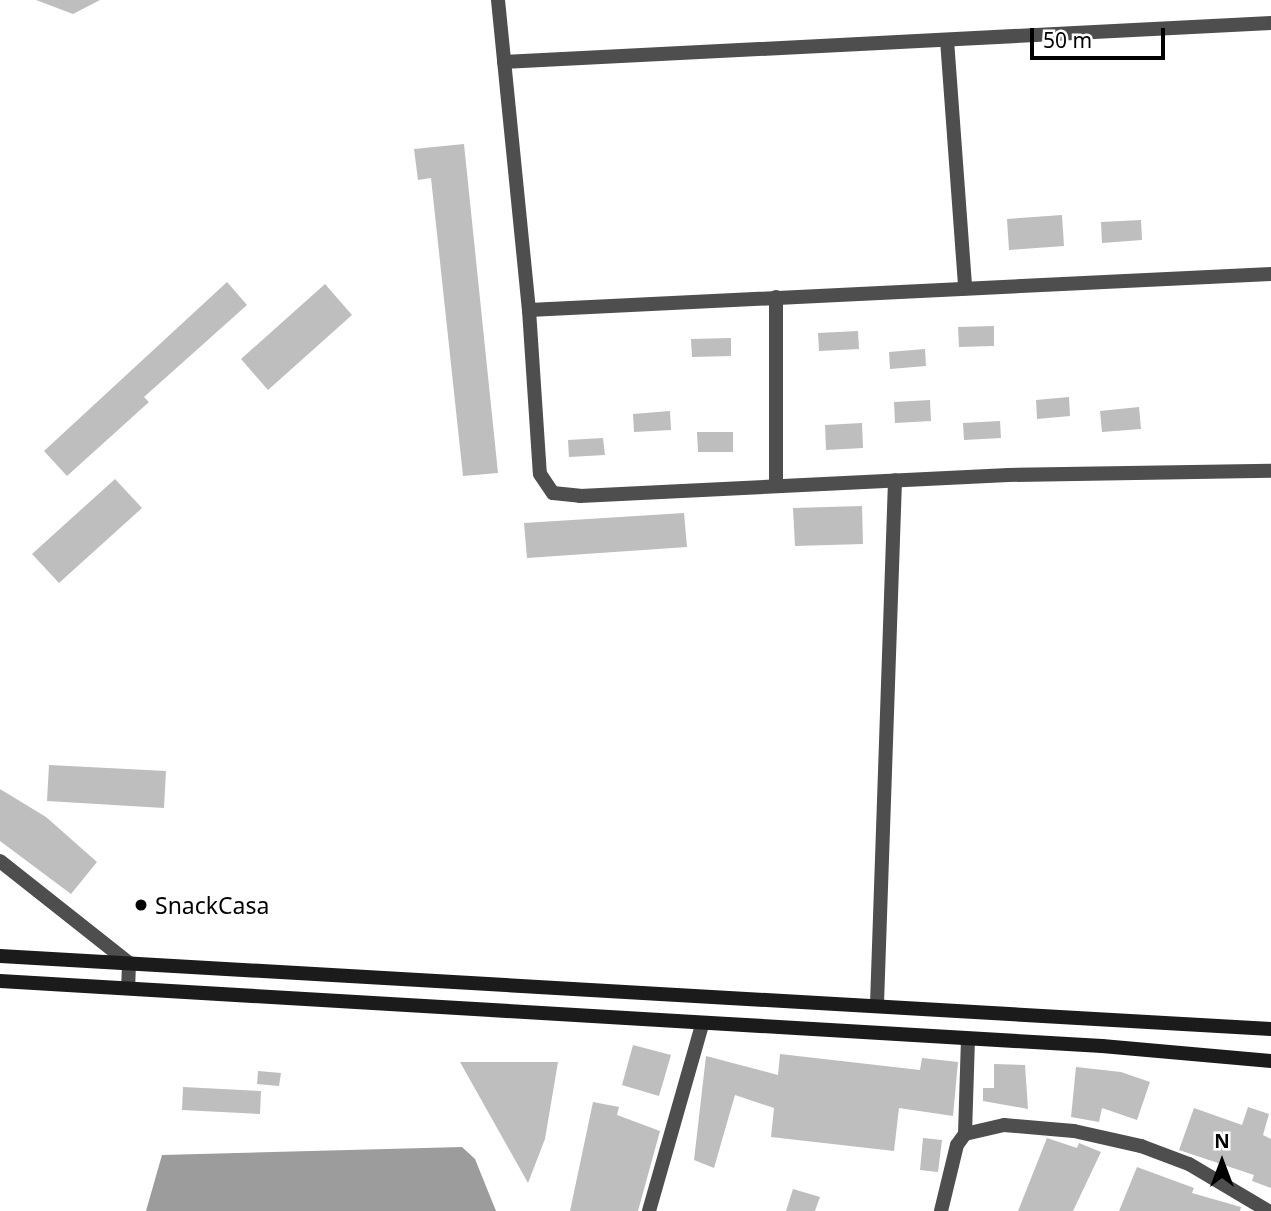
<!DOCTYPE html>
<html>
<head>
<meta charset="utf-8">
<style>
  body { margin:0 }
  #map { position:relative; width:1271px; height:1211px; overflow:hidden; background:#fff; font-family:"Noto Sans",sans-serif }
  div>[style] { position:absolute }
  .water>* { inset:0; background:#9c9c9c }
  .building>* { inset:0; background:#bebebe }
  .street>* { height:14px; margin:-7px; padding:0 7px; transform-origin:7px; border-radius:7px; background:#4e4e4e }
  .secondary>* { height:14px; margin:-7px; padding:0 7px; transform-origin:7px; border-radius:7px; background:#1b1b1b }
  .dots>* { width:19px; height:19px; translate:-50% -50%; box-sizing:border-box; border:4px solid #fff; border-radius:50% }
  span { translate:-50% -50%; white-space:nowrap; text-align:center; line-height:1.15; -webkit-text-stroke:7px #fff; paint-order:stroke }
  .poi-label { font-size:23px; color:#000 }
  .left { translate:0 -50%; text-align:left }
  .north { position:absolute; left:1187px; top:1127px; width:70px; height:70px; -webkit-text-stroke:5px #fff; paint-order:stroke; rotate:0deg; font-size:19px; font-weight:700; line-height:28px; text-align:center; color:#000 }
  .north::after { content:''; display:block; margin:auto; width:24px; height:32px; background:#000; clip-path:polygon(50% 0,100% 100%,50% 72%,0 100%) }
  .scale { position:absolute; left:1030px; top:28px; width:135px; height:32px; box-sizing:border-box; border:4px solid #000; border-top:0; padding-left:9px; font-size:21px; line-height:24px; white-space:nowrap; color:#000; -webkit-text-stroke:5px #fff; paint-order:stroke }
</style>
</head>
<body>
<div id="map">
  <div class="water">
    <div style="clip-path:polygon(462px 1147px,475px 1159px,496px 1211px,146px 1211px,162px 1155px)"></div>
  </div>
  <div class="building">
    <div style="clip-path:polygon(36px 0,100px 0,73px 14px)"></div>
    <div style="clip-path:polygon(464px 144px,498px 473px,463px 476px,431px 178px,418px 180px,414px 149px)"></div>
    <div style="clip-path:polygon(1062px 215px,1064px 246px,1009px 250px,1007px 219px)"></div>
    <div style="clip-path:polygon(1141px 220px,1142px 240px,1102px 243px,1101px 222px)"></div>
    <div style="clip-path:polygon(227px 282px,247px 305px,144px 397px,149px 402px,67px 476px,44px 451px)"></div>
    <div style="clip-path:polygon(325px 284px,352px 315px,268px 390px,241px 359px)"></div>
    <div style="clip-path:polygon(994px 326px,994px 346px,959px 347px,958px 327px)"></div>
    <div style="clip-path:polygon(858px 331px,859px 349px,819px 351px,818px 333px)"></div>
    <div style="clip-path:polygon(731px 338px,731px 356px,692px 357px,691px 339px)"></div>
    <div style="clip-path:polygon(925px 349px,926px 366px,890px 369px,889px 352px)"></div>
    <div style="clip-path:polygon(1069px 397px,1070px 416px,1037px 419px,1036px 400px)"></div>
    <div style="clip-path:polygon(930px 400px,931px 421px,895px 423px,894px 402px)"></div>
    <div style="clip-path:polygon(1139px 407px,1141px 429px,1102px 432px,1100px 411px)"></div>
    <div style="clip-path:polygon(670px 411px,671px 430px,634px 432px,633px 414px)"></div>
    <div style="clip-path:polygon(1000px 421px,1001px 438px,964px 440px,963px 423px)"></div>
    <div style="clip-path:polygon(862px 423px,863px 448px,826px 450px,825px 425px)"></div>
    <div style="clip-path:polygon(697px 432px,733px 432px,733px 452px,698px 452px)"></div>
    <div style="clip-path:polygon(603px 438px,605px 455px,569px 457px,568px 440px)"></div>
    <div style="clip-path:polygon(115px 479px,142px 508px,59px 583px,32px 554px)"></div>
    <div style="clip-path:polygon(862px 506px,863px 544px,795px 546px,793px 508px)"></div>
    <div style="clip-path:polygon(684px 513px,687px 547px,527px 558px,524px 523px)"></div>
    <div style="clip-path:polygon(49px 765px,166px 771px,164px 808px,47px 801px)"></div>
    <div style="clip-path:polygon(0 789px,46px 817px,97px 862px,71px 894px,0 841px)"></div>
    <div style="clip-path:polygon(633px 1045px,671px 1055px,659px 1096px,622px 1085px)"></div>
    <div style="clip-path:polygon(780px 1054px,920px 1070px,922px 1058px,958px 1062px,953px 1116px,899px 1108px,894px 1151px,771px 1137px,774px 1108px,735px 1095px,714px 1168px,694px 1160px,706px 1056px,778px 1075px)"></div>
    <div style="clip-path:polygon(460px 1062px,558px 1062px,545px 1139px,528px 1183px)"></div>
    <div style="clip-path:polygon(994px 1064px,1025px 1065px,1028px 1109px,983px 1101px,983px 1088px,994px 1088px)"></div>
    <div style="clip-path:polygon(1076px 1067px,1121px 1072px,1150px 1082px,1137px 1120px,1102px 1108px,1099px 1122px,1071px 1117px)"></div>
    <div style="clip-path:polygon(258px 1071px,281px 1073px,279px 1086px,257px 1084px)"></div>
    <div style="clip-path:polygon(183px 1087px,261px 1091px,260px 1114px,182px 1110px)"></div>
    <div style="clip-path:polygon(593px 1102px,619px 1107px,617px 1115px,660px 1131px,638px 1211px,570px 1211px)"></div>
    <div style="clip-path:polygon(1248px 1107px,1269px 1114px,1263px 1135px,1271px 1139px,1271px 1188px,1252px 1181px,1254px 1175px,1179px 1150px,1194px 1108px,1242px 1125px)"></div>
    <div style="clip-path:polygon(923px 1138px,942px 1140px,938px 1172px,920px 1170px)"></div>
    <div style="clip-path:polygon(1047px 1138px,1077px 1148px,1079px 1143px,1101px 1152px,1073px 1211px,1018px 1211px)"></div>
    <div style="clip-path:polygon(1137px 1167px,1194px 1188px,1192px 1193px,1241px 1207px,1240px 1211px,1119px 1211px)"></div>
    <div style="clip-path:polygon(793px 1189px,820px 1197px,815px 1211px,786px 1211px)"></div>
  </div>
  <div class="street">
    <div style="left:498px;top:0;width:312px;rotate:84.3deg"></div>
    <div style="left:529px;top:310px;width:164px;rotate:86.2deg"></div>
    <div style="left:540px;top:474px;width:23px;rotate:56deg"></div>
    <div style="left:553px;top:493px;width:27px;rotate:6deg"></div>
    <div style="left:580px;top:496px;width:429px;rotate:-2.8deg"></div>
    <div style="left:1008px;top:475px;width:263px;rotate:-0.9deg"></div>
    <div style="left:947px;top:40px;width:249px;rotate:85.8deg"></div>
    <div style="left:504px;top:62px;width:768px;rotate:-2.91deg"></div>
    <div style="left:776px;top:297px;width:188px;rotate:90deg"></div>
    <div style="left:529px;top:310px;width:743px;rotate:-2.78deg"></div>
    <div style="left:0;top:861px;width:164px;rotate:38.3deg"></div>
    <div style="left:129px;top:963px;width:24px;rotate:92deg"></div>
    <div style="left:877px;top:1004px;width:524px;rotate:-88.03deg"></div>
    <div style="left:965px;top:1134px;width:94px;rotate:-88.2deg"></div>
    <div style="left:649px;top:1211px;width:193px;rotate:-74.1deg"></div>
    <div style="left:941px;top:1211px;width:68px;rotate:-76.4deg"></div>
    <div style="left:957px;top:1145px;width:14px;rotate:-54deg"></div>
    <div style="left:965px;top:1134px;width:40px;rotate:-13deg"></div>
    <div style="left:1004px;top:1125px;width:70px;rotate:4.9deg"></div>
    <div style="left:1074px;top:1131px;width:69px;rotate:12.6deg"></div>
    <div style="left:1141px;top:1146px;width:51px;rotate:20.6deg"></div>
    <div style="left:1189px;top:1164px;width:92px;rotate:30.7deg"></div>
  </div>
  <div class="secondary">
    <div style="left:0;top:956px;width:1273px;rotate:3.29deg"></div>
    <div style="left:0;top:981px;width:1104px;rotate:3.38deg"></div>
    <div style="left:1102px;top:1046px;width:170px;rotate:5.1deg"></div>
  </div>
  <div class="dots">
    <div style="left:141px;top:905px;background:#000"></div>
  </div>
  <div class="poi-label">
    <span class="left" style="left:155px;top:905px">SnackCasa</span>
  </div>
  <div class="north">N</div>
  <div class="scale">50 m</div>
</div>
</body>
</html>
